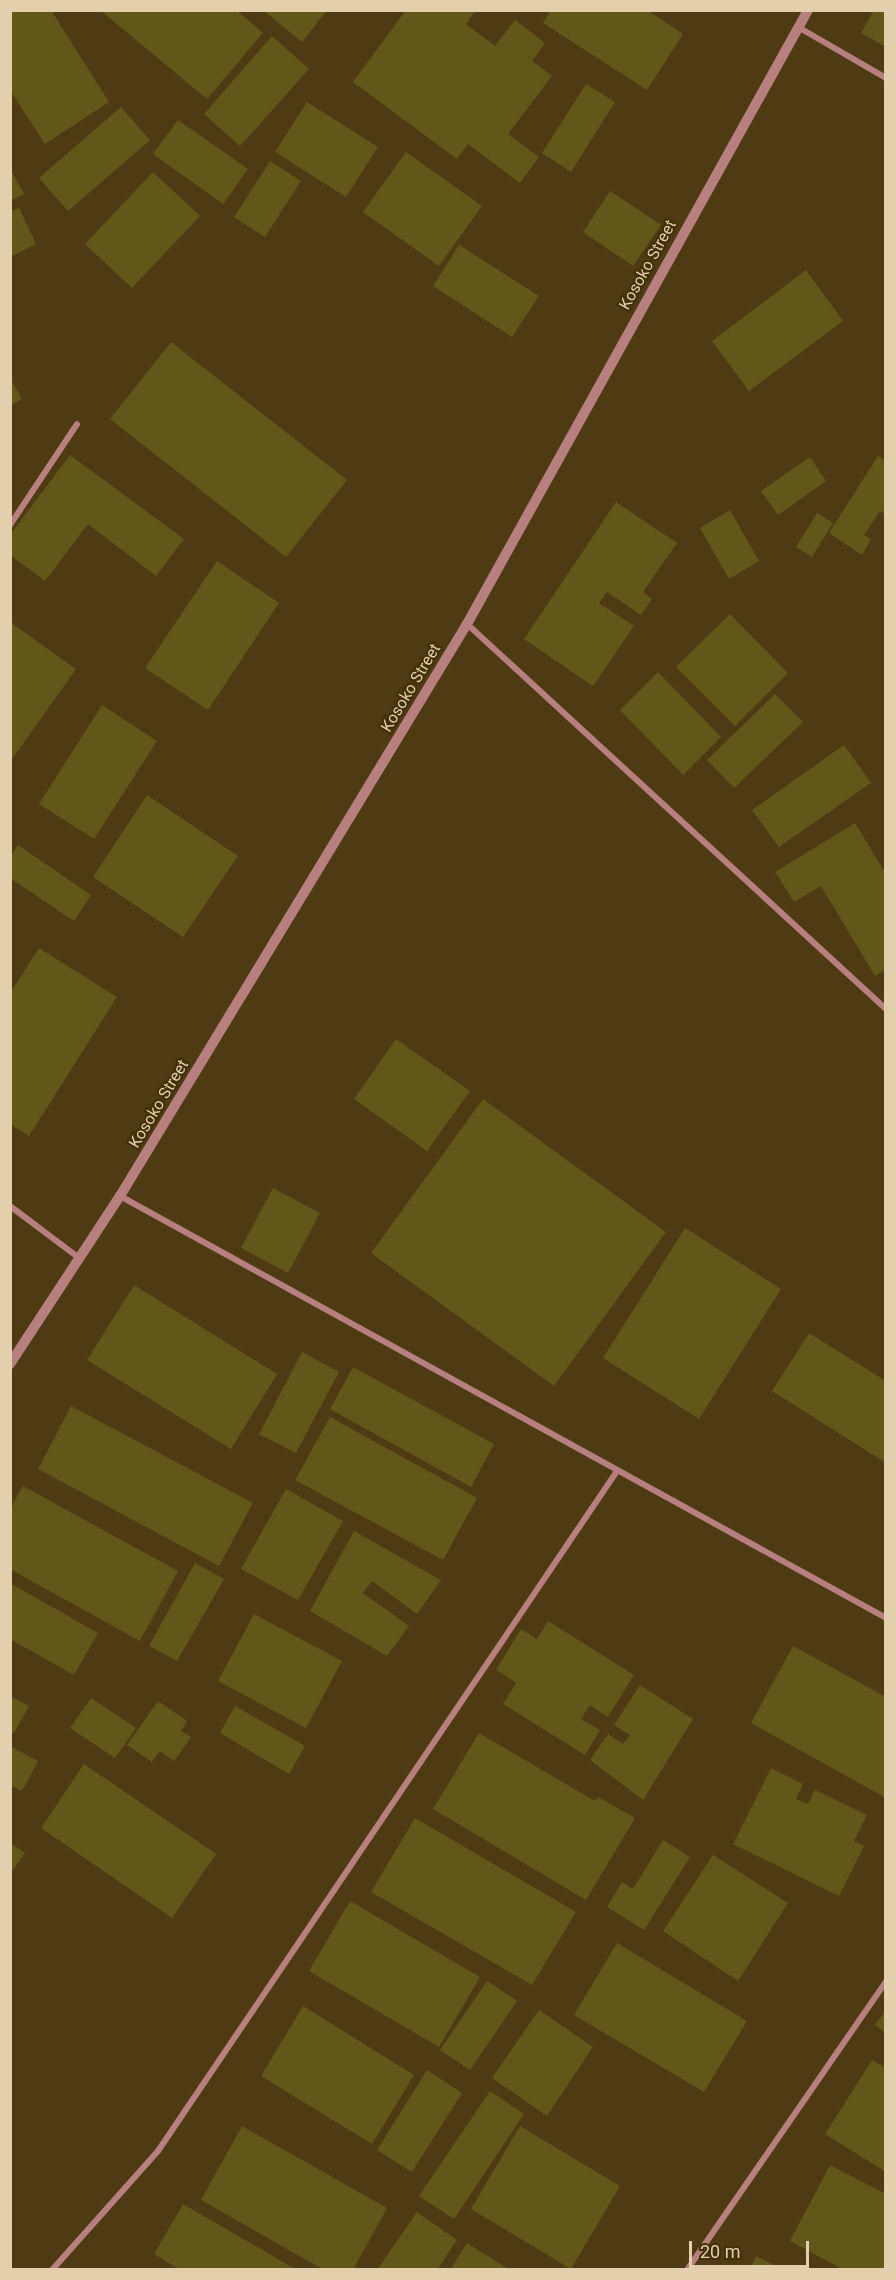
<!DOCTYPE html>
<html>
<head>
<meta charset="utf-8">
<style>
  body { margin:0 }
  #map { position:relative; width:896px; height:2280px; overflow:hidden; background:#4f3b13; font-family:Roboto,sans-serif }
  div>[style] { position:absolute }
  .building>* { inset:0; background:#605718 }
  .minor>* { height:6px; margin:-3px; padding:0 3px; transform-origin:3px; border-radius:3px; background:#b77f7d }
  .tertiary>* { height:10px; margin:-5px; padding:0 5px; transform-origin:5px; border-radius:5px; background:#b77f7d }
  span { translate:-50% -50%; white-space:nowrap; text-align:center; line-height:1.15; -webkit-text-stroke:4.5px #443007; paint-order:stroke }
  .street-label { font-size:16px; color:#e3cfac }
  .frame { position:absolute; inset:0; border:12px solid #e3cfac; pointer-events:none }
  .scale { position:absolute; left:689px; top:2241px; width:120px; height:27px; box-sizing:border-box; border:3px solid #e3cfac; border-top:0; padding-left:8px; font-size:18px; line-height:21px; white-space:nowrap; color:#e3cfac; -webkit-text-stroke:4px #443007; paint-order:stroke }
</style>
</head>
<body>
<div id="map">
  <div class="building">
    <div style="clip-path:polygon(10px 10px,51px 10px,109px 102px,45px 144px,10px 90px)"></div>
    <div style="clip-path:polygon(100px 10px,236px 10px,263px 33px,207px 99px)"></div>
    <div style="clip-path:polygon(263px 10px,327px 10px,302px 42px)"></div>
    <div style="clip-path:polygon(406px 10px,476px 10px,466px 24px,495px 46px,515px 20px,545px 43px,532px 61px,552px 76px,508px 134px,539px 157px,520px 183px,468px 144px,457px 159px,353px 82px)"></div>
    <div style="clip-path:polygon(551px 10px,647px 10px,683px 34px,647px 90px,543px 23px)"></div>
    <div style="clip-path:polygon(874px 10px,886px 10px,886px 47px,861px 33px)"></div>
    <div style="clip-path:polygon(272px 36px,309px 69px,240px 146px,204px 114px)"></div>
    <div style="clip-path:polygon(586px 84px,615px 102px,571px 172px,542px 153px)"></div>
    <div style="clip-path:polygon(307px 102px,378px 147px,346px 197px,275px 152px)"></div>
    <div style="clip-path:polygon(121px 107px,150px 140px,68px 211px,39px 178px)"></div>
    <div style="clip-path:polygon(178px 120px,248px 169px,223px 204px,153px 154px)"></div>
    <div style="clip-path:polygon(406px 152px,482px 206px,439px 266px,363px 212px)"></div>
    <div style="clip-path:polygon(270px 161px,301px 181px,265px 237px,234px 217px)"></div>
    <div style="clip-path:polygon(10px 168px,24px 194px,10px 201px)"></div>
    <div style="clip-path:polygon(153px 172px,200px 216px,132px 288px,85px 244px)"></div>
    <div style="clip-path:polygon(610px 191px,661px 225px,633px 266px,583px 232px)"></div>
    <div style="clip-path:polygon(19px 208px,36px 244px,10px 257px,10px 212px)"></div>
    <div style="clip-path:polygon(459px 245px,539px 296px,512px 337px,433px 286px)"></div>
    <div style="clip-path:polygon(806px 270px,843px 321px,749px 391px,712px 341px)"></div>
    <div style="clip-path:polygon(171px 342px,347px 480px,286px 557px,110px 419px)"></div>
    <div style="clip-path:polygon(10px 378px,22px 399px,10px 406px)"></div>
    <div style="clip-path:polygon(70px 455px,184px 539px,156px 576px,88px 524px,45px 581px,10px 555px,10px 535px)"></div>
    <div style="clip-path:polygon(878px 456px,886px 461px,886px 515px,880px 511px,864px 535px,871px 539px,862px 555px,829px 533px)"></div>
    <div style="clip-path:polygon(810px 457px,826px 481px,778px 515px,761px 491px)"></div>
    <div style="clip-path:polygon(616px 502px,677px 543px,643px 592px,652px 599px,641px 615px,607px 592px,599px 603px,634px 626px,593px 686px,524px 639px)"></div>
    <div style="clip-path:polygon(730px 510px,759px 561px,729px 579px,700px 528px)"></div>
    <div style="clip-path:polygon(817px 513px,833px 523px,812px 557px,796px 547px)"></div>
    <div style="clip-path:polygon(217px 561px,279px 603px,208px 710px,145px 668px)"></div>
    <div style="clip-path:polygon(730px 614px,788px 673px,735px 726px,676px 667px)"></div>
    <div style="clip-path:polygon(10px 622px,76px 669px,10px 762px)"></div>
    <div style="clip-path:polygon(658px 672px,721px 737px,683px 775px,620px 710px)"></div>
    <div style="clip-path:polygon(775px 694px,803px 722px,734px 788px,707px 760px)"></div>
    <div style="clip-path:polygon(102px 705px,157px 741px,94px 839px,39px 804px)"></div>
    <div style="clip-path:polygon(844px 745px,871px 783px,779px 847px,752px 810px)"></div>
    <div style="clip-path:polygon(147px 795px,238px 856px,183px 937px,93px 877px)"></div>
    <div style="clip-path:polygon(855px 823px,886px 874px,886px 969px,875px 976px,821px 886px,794px 902px,775px 872px)"></div>
    <div style="clip-path:polygon(18px 845px,91px 895px,74px 921px,10px 878px,10px 857px)"></div>
    <div style="clip-path:polygon(39px 948px,117px 997px,29px 1136px,10px 1124px,10px 993px)"></div>
    <div style="clip-path:polygon(396px 1039px,470px 1091px,427px 1151px,354px 1099px)"></div>
    <div style="clip-path:polygon(483px 1099px,666px 1232px,554px 1386px,371px 1253px)"></div>
    <div style="clip-path:polygon(273px 1188px,320px 1213px,288px 1273px,241px 1248px)"></div>
    <div style="clip-path:polygon(685px 1228px,781px 1289px,699px 1419px,603px 1358px)"></div>
    <div style="clip-path:polygon(134px 1285px,277px 1374px,231px 1449px,87px 1360px)"></div>
    <div style="clip-path:polygon(809px 1333px,886px 1381px,886px 1463px,772px 1391px)"></div>
    <div style="clip-path:polygon(302px 1352px,339px 1372px,296px 1453px,259px 1434px)"></div>
    <div style="clip-path:polygon(353px 1367px,494px 1444px,471px 1487px,330px 1409px)"></div>
    <div style="clip-path:polygon(71px 1406px,253px 1503px,219px 1566px,38px 1469px)"></div>
    <div style="clip-path:polygon(330px 1417px,477px 1498px,443px 1560px,295px 1480px)"></div>
    <div style="clip-path:polygon(23px 1486px,178px 1571px,140px 1641px,10px 1569px,10px 1509px)"></div>
    <div style="clip-path:polygon(286px 1489px,343px 1521px,298px 1600px,241px 1569px)"></div>
    <div style="clip-path:polygon(354px 1531px,441px 1580px,417px 1614px,372px 1581px,363px 1593px,409px 1626px,387px 1656px,310px 1611px)"></div>
    <div style="clip-path:polygon(195px 1563px,224px 1579px,177px 1661px,149px 1646px)"></div>
    <div style="clip-path:polygon(10px 1583px,98px 1633px,74px 1675px,10px 1639px)"></div>
    <div style="clip-path:polygon(254px 1614px,342px 1661px,306px 1728px,218px 1681px)"></div>
    <div style="clip-path:polygon(548px 1621px,634px 1675px,608px 1717px,590px 1705px,581px 1719px,600px 1730px,585px 1755px,503px 1704px,516px 1683px,496px 1670px,521px 1629px,537px 1639px)"></div>
    <div style="clip-path:polygon(793px 1646px,886px 1697px,886px 1798px,751px 1723px)"></div>
    <div style="clip-path:polygon(640px 1685px,693px 1719px,643px 1800px,590px 1760px,608px 1734px,623px 1744px,630px 1735px,614px 1725px)"></div>
    <div style="clip-path:polygon(10px 1696px,29px 1706px,14px 1733px,10px 1731px)"></div>
    <div style="clip-path:polygon(91px 1698px,136px 1728px,115px 1758px,70px 1728px)"></div>
    <div style="clip-path:polygon(158px 1701px,187px 1721px,181px 1731px,191px 1737px,174px 1761px,160px 1751px,152px 1762px,127px 1745px)"></div>
    <div style="clip-path:polygon(235px 1706px,305px 1746px,289px 1774px,220px 1733px)"></div>
    <div style="clip-path:polygon(479px 1733px,595px 1801px,598px 1797px,635px 1818px,586px 1900px,433px 1809px)"></div>
    <div style="clip-path:polygon(10px 1746px,38px 1761px,22px 1791px,10px 1785px)"></div>
    <div style="clip-path:polygon(84px 1764px,216px 1854px,172px 1918px,41px 1828px)"></div>
    <div style="clip-path:polygon(771px 1768px,803px 1784px,796px 1799px,808px 1804px,815px 1790px,867px 1815px,854px 1841px,864px 1846px,839px 1896px,733px 1844px)"></div>
    <div style="clip-path:polygon(415px 1818px,576px 1912px,532px 1985px,371px 1892px)"></div>
    <div style="clip-path:polygon(663px 1840px,690px 1857px,644px 1930px,607px 1907px,622px 1882px,633px 1889px)"></div>
    <div style="clip-path:polygon(10px 1843px,25px 1853px,10px 1874px)"></div>
    <div style="clip-path:polygon(713px 1855px,788px 1903px,738px 1981px,663px 1931px)"></div>
    <div style="clip-path:polygon(350px 1901px,480px 1977px,439px 2047px,309px 1971px)"></div>
    <div style="clip-path:polygon(617px 1943px,747px 2021px,704px 2092px,574px 2015px)"></div>
    <div style="clip-path:polygon(487px 1981px,517px 2001px,470px 2070px,440px 2050px)"></div>
    <div style="clip-path:polygon(303px 2006px,414px 2075px,372px 2144px,261px 2076px)"></div>
    <div style="clip-path:polygon(539px 2010px,593px 2047px,547px 2116px,492px 2078px)"></div>
    <div style="clip-path:polygon(886px 2010px,886px 2033px,875px 2025px)"></div>
    <div style="clip-path:polygon(872px 2060px,886px 2068px,886px 2172px,825px 2134px)"></div>
    <div style="clip-path:polygon(427px 2070px,462px 2093px,412px 2172px,377px 2150px)"></div>
    <div style="clip-path:polygon(490px 2091px,524px 2114px,454px 2219px,419px 2196px)"></div>
    <div style="clip-path:polygon(242px 2126px,387px 2208px,353px 2270px,324px 2270px,201px 2200px)"></div>
    <div style="clip-path:polygon(520px 2126px,620px 2186px,571px 2269px,471px 2209px)"></div>
    <div style="clip-path:polygon(830px 2165px,886px 2194px,886px 2270px,844px 2270px,790px 2241px)"></div>
    <div style="clip-path:polygon(183px 2204px,297px 2270px,180px 2270px,154px 2254px)"></div>
    <div style="clip-path:polygon(417px 2212px,457px 2240px,437px 2270px,377px 2270px)"></div>
    <div style="clip-path:polygon(467px 2243px,510px 2270px,450px 2270px)"></div>
    <div style="clip-path:polygon(756px 2256px,784px 2270px,749px 2270px)"></div>
  </div>
  <div class="minor">
    <div style="left:798px;top:27px;width:102px;rotate:30.1deg"></div>
    <div style="left:10px;top:525px;width:121px;rotate:-56.4deg"></div>
    <div style="left:467px;top:624px;width:569px;rotate:42.58deg"></div>
    <div style="left:120px;top:1196px;width:875px;rotate:28.85deg"></div>
    <div style="left:10px;top:1206px;width:85px;rotate:36.9deg"></div>
    <div style="left:52px;top:2270px;width:159px;rotate:-48.3deg"></div>
    <div style="left:158px;top:2151px;width:820px;rotate:-55.98deg"></div>
    <div style="left:687px;top:2270px;width:351px;rotate:-55.4deg"></div>
  </div>
  <div class="tertiary">
    <div style="left:10px;top:1364px;width:201px;rotate:-56.8deg"></div>
    <div style="left:120px;top:1196px;width:669px;rotate:-58.76deg"></div>
    <div style="left:467px;top:624px;width:702px;rotate:-60.95deg"></div>
  </div>
  <div class="street-label">
    <span style="left:648px;top:265px;rotate:-61deg">Kosoko Street</span>
    <span style="left:411px;top:688px;rotate:-59deg">Kosoko Street</span>
    <span style="left:159px;top:1104px;rotate:-59deg">Kosoko Street</span>
  </div>
  <div class="frame"></div>
  <div class="scale">20 m</div>
</div>
</body>
</html>
